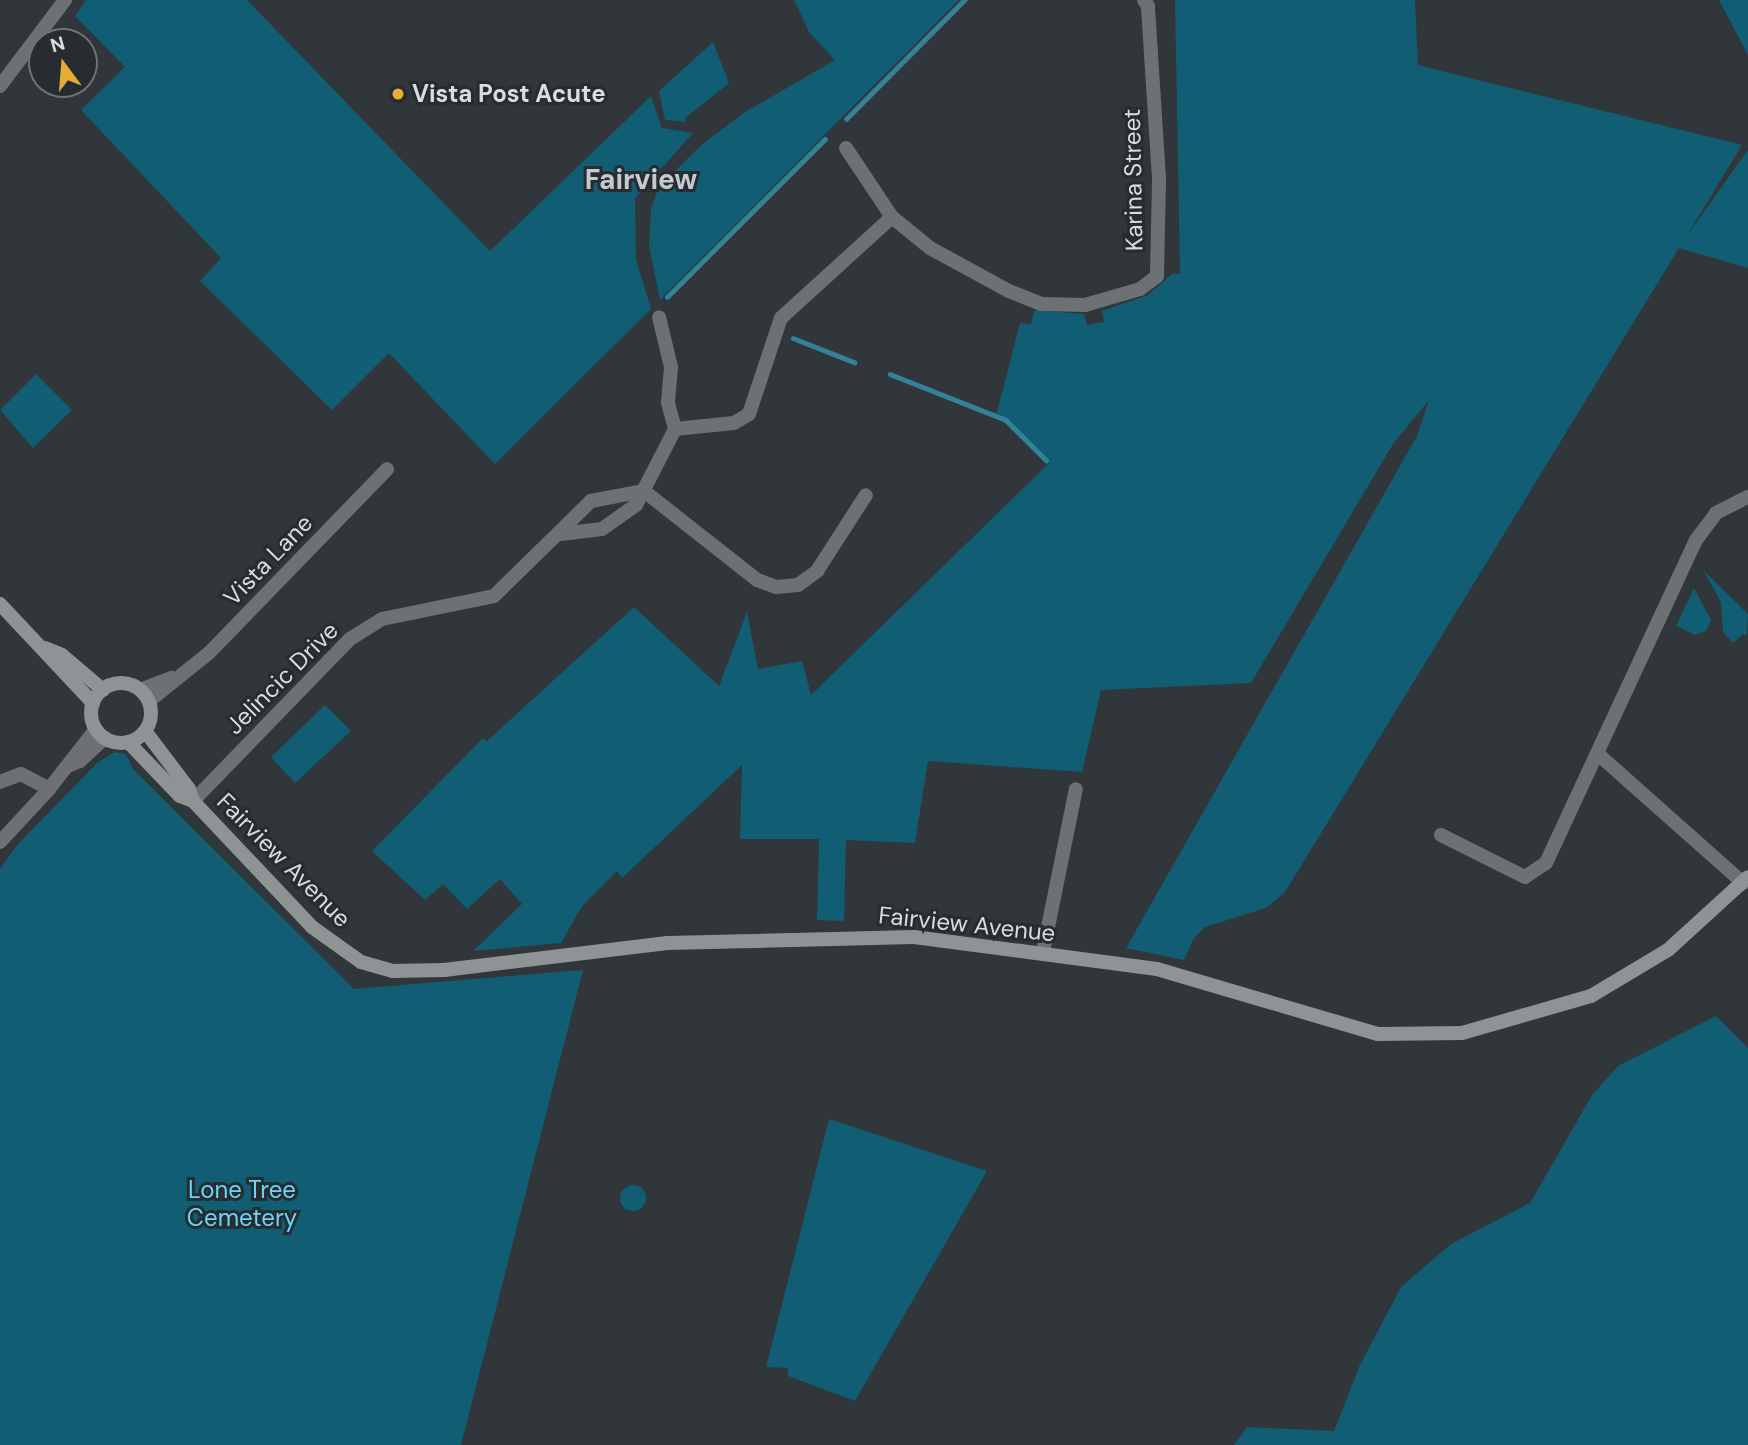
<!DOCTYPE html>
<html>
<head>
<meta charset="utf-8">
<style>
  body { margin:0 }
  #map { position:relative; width:1748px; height:1445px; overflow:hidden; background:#303639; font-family:"DM Sans",sans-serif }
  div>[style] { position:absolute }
  .green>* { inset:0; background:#115d73 }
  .round { border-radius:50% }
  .stream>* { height:4.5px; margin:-2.25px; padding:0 2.25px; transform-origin:2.25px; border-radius:2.25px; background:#33819b }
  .minor>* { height:14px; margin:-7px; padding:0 7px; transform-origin:7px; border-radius:7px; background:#6e7173 }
  .tertiary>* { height:14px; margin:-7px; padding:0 7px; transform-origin:7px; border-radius:7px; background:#6e7173 }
  .secondary>* { height:14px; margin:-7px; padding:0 7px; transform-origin:7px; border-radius:7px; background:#8e9395 }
  .secondary>.ring { margin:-7px; padding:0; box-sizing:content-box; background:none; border:14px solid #8e9395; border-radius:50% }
  .dots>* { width:19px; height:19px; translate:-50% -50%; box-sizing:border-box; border:4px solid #262c2f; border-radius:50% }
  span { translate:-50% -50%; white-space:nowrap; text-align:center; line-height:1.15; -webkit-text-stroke:6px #262c2f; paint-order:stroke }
  .poi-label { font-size:24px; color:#dadddf; font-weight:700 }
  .left { translate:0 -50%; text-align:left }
  .street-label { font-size:24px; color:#dadddf }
  .park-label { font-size:24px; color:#6bd4f8 }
  .quarter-label { font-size:28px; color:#c4cbce; font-weight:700 }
  .north { position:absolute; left:28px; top:28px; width:70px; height:70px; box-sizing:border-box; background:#262c2f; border:2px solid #6e7375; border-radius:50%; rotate:344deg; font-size:19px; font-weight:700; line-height:28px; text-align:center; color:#dadddf }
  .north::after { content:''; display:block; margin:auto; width:24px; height:32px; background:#e6ac36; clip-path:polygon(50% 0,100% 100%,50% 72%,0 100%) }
</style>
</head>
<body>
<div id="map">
  <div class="green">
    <div style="clip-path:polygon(86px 0,247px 0,490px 251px,651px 96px,662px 128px,693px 133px,635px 198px,636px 259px,651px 309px,495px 464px,389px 353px,332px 410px,200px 281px,221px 258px,81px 110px,125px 67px,75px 16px)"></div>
    <div style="clip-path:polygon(794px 0,959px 0,660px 300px,649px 245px,651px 208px,659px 187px,700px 146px,745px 112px,835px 60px,809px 32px)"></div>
    <div style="clip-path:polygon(1175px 0,1415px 0,1418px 65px,1742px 145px,1688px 234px,1748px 150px,1748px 268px,1679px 248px,1285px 892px,1266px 908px,1205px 927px,1194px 938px,1184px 960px,1126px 948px,1417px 436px,1429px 400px,1393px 444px,1251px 683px,1101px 690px,1082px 772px,928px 761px,915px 843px,846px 840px,844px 921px,817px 920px,819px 839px,740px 839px,742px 765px,622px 878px,617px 871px,582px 906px,561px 943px,473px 951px,522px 904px,500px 879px,467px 909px,443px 884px,425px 900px,372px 851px,483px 738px,487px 741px,634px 607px,719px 686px,747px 612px,758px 669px,802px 661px,811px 695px,1049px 463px,1006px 420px,996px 416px,1020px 323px,1031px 324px,1034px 310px,1084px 314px,1087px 325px,1104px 322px,1102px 311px,1148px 295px,1172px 274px,1180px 274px)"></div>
    <div style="clip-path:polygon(1719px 0,1748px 0,1748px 55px)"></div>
    <div style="clip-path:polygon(713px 42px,729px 83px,685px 118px,686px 122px,665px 120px,659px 91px)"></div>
    <div style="clip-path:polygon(36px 374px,72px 410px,33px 448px,0 410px)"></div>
    <div style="clip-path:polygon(1703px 570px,1748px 614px,1747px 636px,1743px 634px,1733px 643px,1723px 632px,1721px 602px)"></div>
    <div style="clip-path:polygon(1694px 588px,1711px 620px,1706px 631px,1695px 635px,1676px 626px)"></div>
    <div style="clip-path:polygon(325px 705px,351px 731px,295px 783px,271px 757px)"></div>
    <div style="clip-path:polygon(115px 752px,126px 754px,133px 769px,354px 989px,583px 970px,461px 1445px,0 1445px,0 869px,18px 844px,97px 763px)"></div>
    <div style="clip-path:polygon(1716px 1016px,1748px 1048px,1748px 1445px,1234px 1445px,1247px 1427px,1334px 1431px,1359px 1367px,1401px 1287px,1451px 1244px,1530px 1203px,1592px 1095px,1618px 1066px)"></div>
    <div style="clip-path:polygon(829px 1119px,987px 1171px,855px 1401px,788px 1376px,788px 1368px,766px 1367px)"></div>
    <div class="round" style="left:620px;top:1185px;width:26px;height:26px"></div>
  </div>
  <div class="stream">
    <div style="left:846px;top:119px;width:168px;rotate:-45.2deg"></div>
    <div style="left:667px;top:297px;width:223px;rotate:-45deg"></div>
    <div style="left:793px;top:338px;width:66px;rotate:21.5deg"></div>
    <div style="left:890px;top:374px;width:125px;rotate:21.6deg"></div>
    <div style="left:1006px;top:420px;width:57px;rotate:45deg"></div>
  </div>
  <div class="minor">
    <div style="left:0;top:86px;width:108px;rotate:-52.9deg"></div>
    <div style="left:846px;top:148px;width:83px;rotate:56.3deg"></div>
    <div style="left:892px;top:217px;width:49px;rotate:39.2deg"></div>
    <div style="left:930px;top:248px;width:90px;rotate:28.6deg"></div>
    <div style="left:1009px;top:291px;width:35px;rotate:22deg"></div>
    <div style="left:1041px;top:304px;width:44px;rotate:1.3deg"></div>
    <div style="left:1085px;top:305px;width:57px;rotate:-16.2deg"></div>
    <div style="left:1140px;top:289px;width:21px;rotate:-37deg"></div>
    <div style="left:1157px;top:276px;width:98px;rotate:-88.8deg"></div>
    <div style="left:1159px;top:178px;width:172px;rotate:-93.7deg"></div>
    <div style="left:1148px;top:6px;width:7px;rotate:-124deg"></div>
    <div style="left:675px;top:429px;width:59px;rotate:-5.8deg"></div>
    <div style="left:734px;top:423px;width:17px;rotate:-31deg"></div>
    <div style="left:749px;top:414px;width:101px;rotate:-71.6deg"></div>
    <div style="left:781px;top:318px;width:150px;rotate:-42.3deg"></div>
    <div style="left:644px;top:491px;width:144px;rotate:38.2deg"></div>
    <div style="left:757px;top:580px;width:20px;rotate:20deg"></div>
    <div style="left:776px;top:587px;width:22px;rotate:-5deg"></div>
    <div style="left:798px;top:585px;width:24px;rotate:-36deg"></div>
    <div style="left:817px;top:571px;width:90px;rotate:-57.2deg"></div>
    <div style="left:561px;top:534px;width:41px;rotate:-7deg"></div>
    <div style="left:602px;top:529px;width:42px;rotate:-35.2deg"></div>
    <div style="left:636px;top:505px;width:85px;rotate:-62.8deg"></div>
    <div style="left:675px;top:429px;width:28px;rotate:-105deg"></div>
    <div style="left:668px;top:402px;width:35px;rotate:-85deg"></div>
    <div style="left:671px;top:367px;width:51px;rotate:-103.5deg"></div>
    <div style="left:140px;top:690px;width:34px;rotate:-21deg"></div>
    <div style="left:149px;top:701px;width:77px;rotate:-38.7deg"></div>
    <div style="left:209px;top:653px;width:256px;rotate:-45.9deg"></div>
    <div style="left:1599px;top:755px;width:193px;rotate:41.6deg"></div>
    <div style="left:0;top:782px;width:22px;rotate:-21deg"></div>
    <div style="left:21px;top:774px;width:32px;rotate:28deg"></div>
    <div style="left:193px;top:801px;width:226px;rotate:-45.9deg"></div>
    <div style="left:350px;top:639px;width:38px;rotate:-32deg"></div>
    <div style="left:382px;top:619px;width:114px;rotate:-11.6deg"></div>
    <div style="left:494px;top:596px;width:136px;rotate:-44.4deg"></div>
    <div style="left:591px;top:501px;width:54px;rotate:-10.7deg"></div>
    <div style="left:1441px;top:835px;width:94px;rotate:26.6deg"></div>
    <div style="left:1525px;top:877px;width:25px;rotate:-34deg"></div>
    <div style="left:1546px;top:863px;width:356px;rotate:-65.1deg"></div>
    <div style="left:1696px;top:540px;width:34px;rotate:-53deg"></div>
    <div style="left:1716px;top:513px;width:36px;rotate:-27deg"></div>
    <div style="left:1043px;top:952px;width:166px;rotate:-78.6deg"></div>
  </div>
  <div class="tertiary">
    <div style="left:70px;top:765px;width:11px;rotate:-22deg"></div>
    <div style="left:80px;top:761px;width:34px;rotate:-43deg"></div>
    <div style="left:0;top:842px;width:72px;rotate:-47.2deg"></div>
    <div style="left:49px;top:789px;width:76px;rotate:-51.9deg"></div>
  </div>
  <div class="secondary">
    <div style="left:0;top:604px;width:136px;rotate:46.8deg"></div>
    <div style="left:45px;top:648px;width:18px;rotate:22deg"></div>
    <div style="left:62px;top:655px;width:54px;rotate:40.5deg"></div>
    <div class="ring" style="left:91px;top:683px;width:46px;height:46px"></div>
    <div style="left:145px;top:731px;width:73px;rotate:52.8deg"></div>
    <div style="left:189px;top:789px;width:13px;rotate:72deg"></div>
    <div style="left:128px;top:742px;width:75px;rotate:46.1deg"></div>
    <div style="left:180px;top:796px;width:14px;rotate:21deg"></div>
    <div style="left:193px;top:801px;width:173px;rotate:46.6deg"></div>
    <div style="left:312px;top:927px;width:60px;rotate:35.5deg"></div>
    <div style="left:361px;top:962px;width:33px;rotate:16deg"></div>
    <div style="left:393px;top:971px;width:51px;rotate:-1.1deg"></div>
    <div style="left:444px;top:970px;width:225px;rotate:-6.9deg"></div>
    <div style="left:667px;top:943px;width:247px;rotate:-1.4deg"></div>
    <div style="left:914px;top:937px;width:245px;rotate:7.5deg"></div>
    <div style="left:1157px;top:969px;width:230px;rotate:16.4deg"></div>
    <div style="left:1378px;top:1034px;width:84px;rotate:-0.7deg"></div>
    <div style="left:1462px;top:1033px;width:134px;rotate:-16deg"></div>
    <div style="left:1591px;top:996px;width:90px;rotate:-30.9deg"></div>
    <div style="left:1668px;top:950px;width:108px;rotate:-42.4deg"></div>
  </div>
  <div class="dots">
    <div style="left:398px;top:94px;background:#e6ac36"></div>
  </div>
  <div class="poi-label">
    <span class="left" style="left:412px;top:94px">Vista Post Acute</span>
  </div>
  <div class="street-label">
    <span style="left:1133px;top:180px;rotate:-91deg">Karina Street</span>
    <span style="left:268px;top:560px;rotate:-46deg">Vista Lane</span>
    <span style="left:282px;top:678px;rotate:-45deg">Jelincic Drive</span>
    <span style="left:284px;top:860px;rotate:45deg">Fairview Avenue</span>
    <span style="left:967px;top:924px;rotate:6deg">Fairview Avenue</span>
  </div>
  <div class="park-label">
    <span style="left:242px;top:1204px">Lone Tree<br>Cemetery</span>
  </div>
  <div class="quarter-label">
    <span style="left:641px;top:180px">Fairview</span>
  </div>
  <div class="north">N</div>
</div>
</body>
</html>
